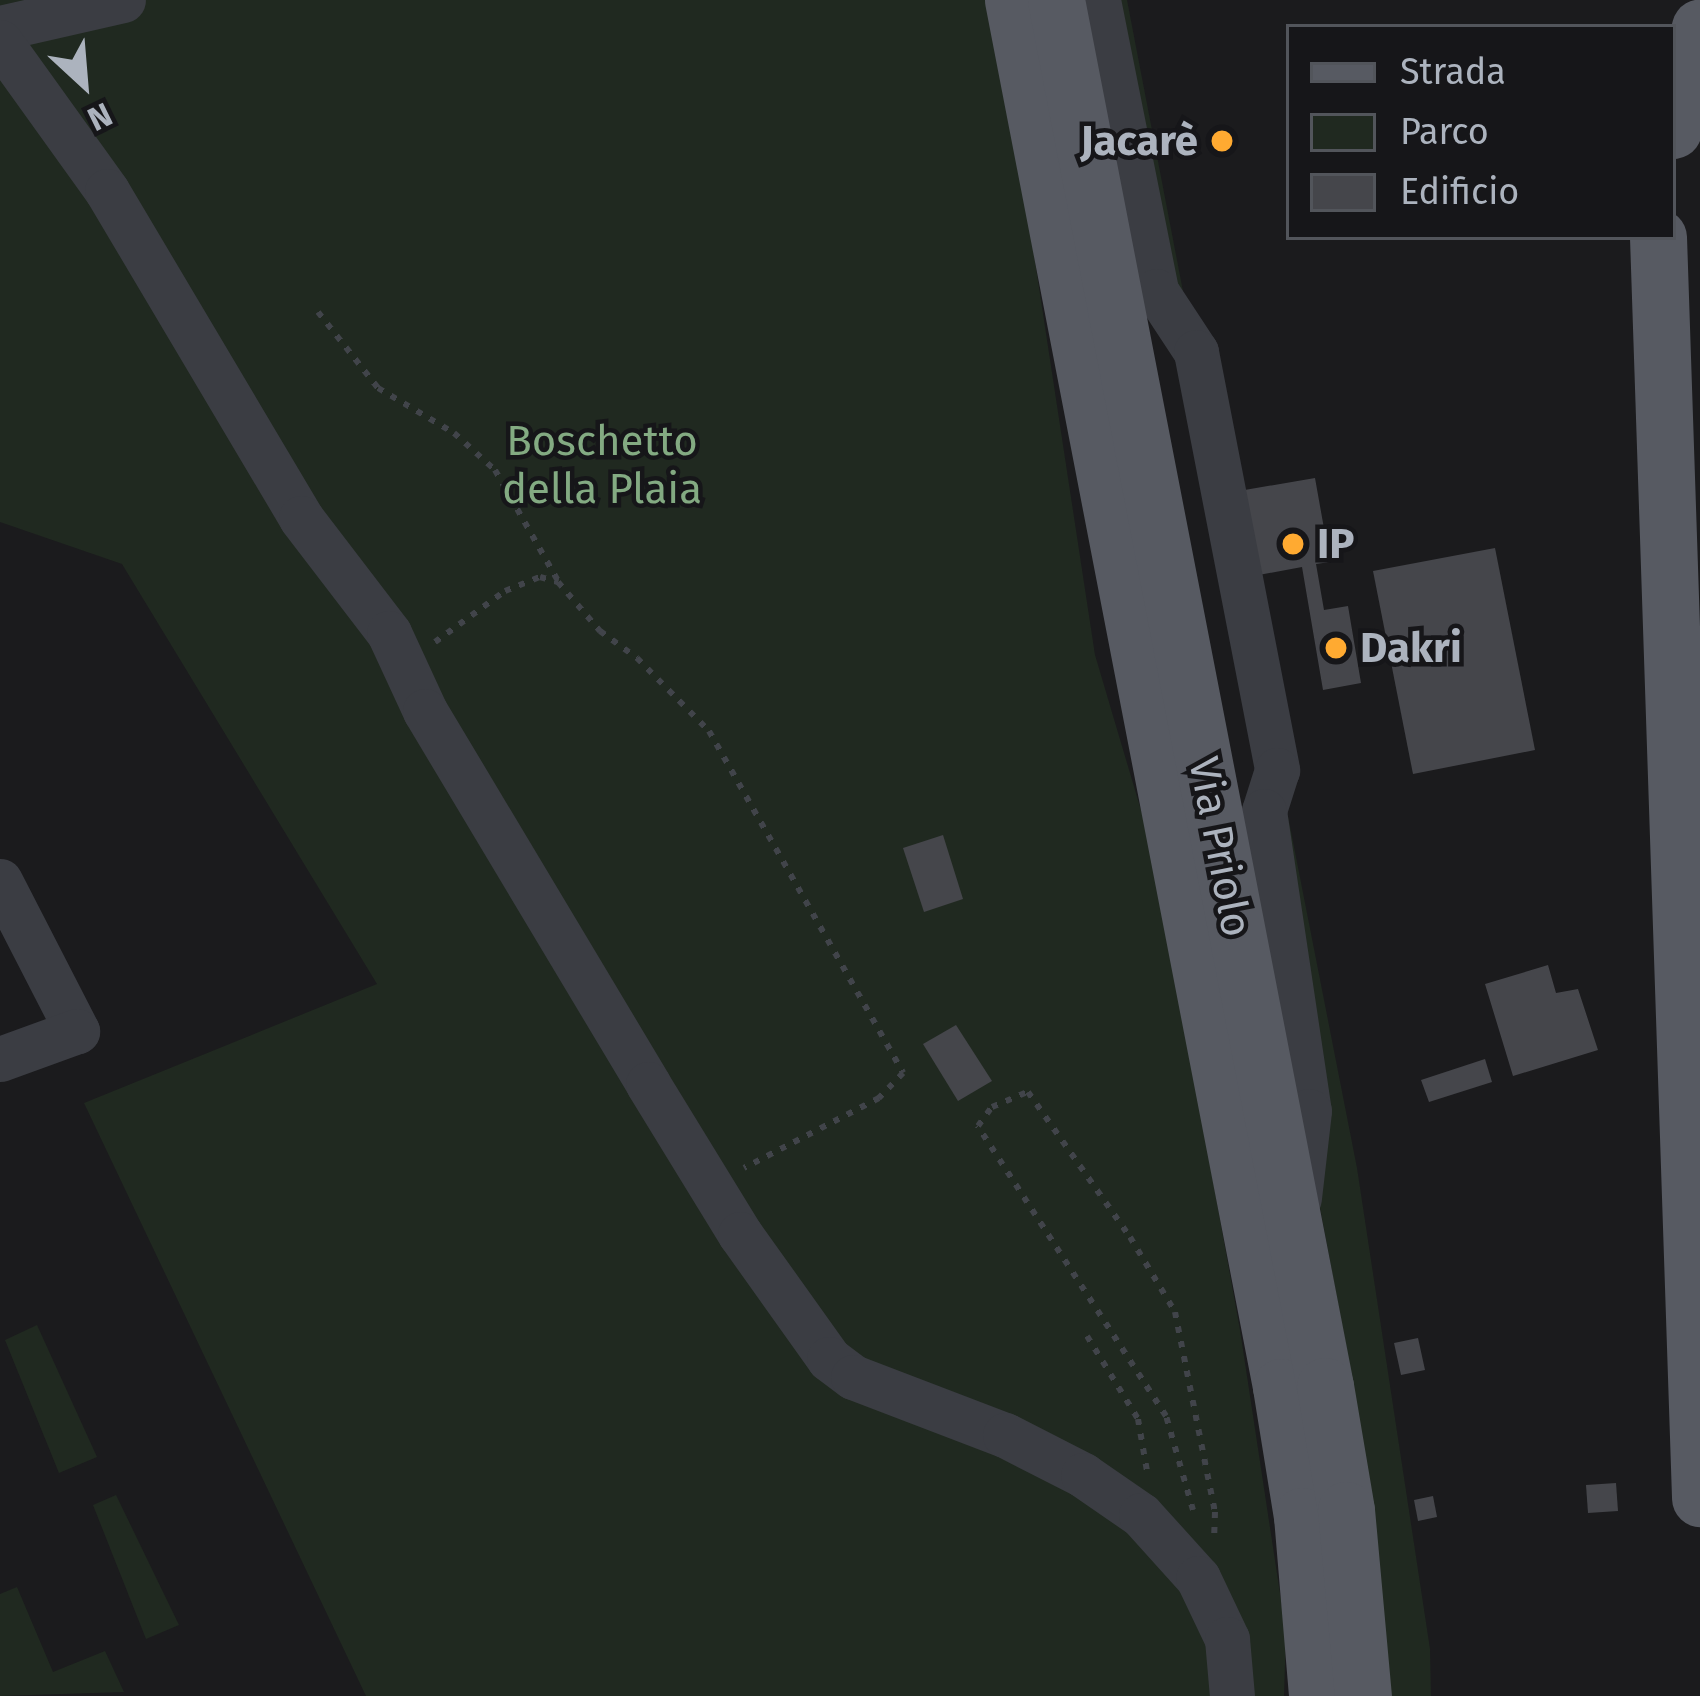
<!DOCTYPE html>
<html>
<head>
<meta charset="utf-8">
<style>
  body { margin:0 }
  #map { position:relative; width:1700px; height:1696px; overflow:hidden; background:#1b1b1d; font-family:"Fira Sans",sans-serif }
  div>[style] { position:absolute }
  .green>* { inset:0; background:#202920 }
  .building>* { inset:0; background:#45464b }
  .path>* { height:6px; margin-top:-3px; transform-origin:0; background:repeating-linear-gradient(90deg,#41444a 0 6px,transparent 0 15px) }
  .minor>* { height:45px; margin:-22.5px; padding:0 22.5px; transform-origin:22.5px; border-radius:22.5px; background:#3b3d43 }
  .major>* { height:57px; margin:-28.5px; padding:0 28.5px; transform-origin:28.5px; border-radius:28.5px; background:#575a62 }
  .dots>* { width:33px; height:33px; translate:-50% -50%; box-sizing:border-box; border:6px solid #161619; border-radius:50% }
  span { translate:-50% -50%; white-space:nowrap; text-align:center; line-height:1.15; -webkit-text-stroke:9px #161619; paint-order:stroke }
  .poi-label { font-size:42px; color:#acb3be; font-weight:700 }
  .right { translate:-100% -50%; text-align:right }
  .left { translate:0 -50%; text-align:left }
  .park-label { font-size:42px; color:#83aa82 }
  .street-label { font-size:42px; color:#acb3be }
  .legend { position:absolute; left:1286px; top:24px; width:390px; height:216px; box-sizing:border-box; background:#161619; border:3px solid #52555b; margin:0; padding:15px 21px; list-style:none; font-size:36px; color:#acb3be }
  .legend li { display:flex; align-items:center; gap:24px; height:60px }
  .legend b { width:60px; border:3px solid #52555b }
  .north { position:absolute; left:24px; top:24px; width:120px; height:120px; -webkit-text-stroke:9px #161619; paint-order:stroke; rotate:154deg; font-size:33px; font-weight:700; line-height:48px; text-align:center; color:#acb3be }
  .north::after { content:''; display:block; margin:auto; width:42px; height:54px; background:#acb3be; clip-path:polygon(50% 0,100% 100%,50% 72%,0 100%) }
</style>
</head>
<body>
<div id="map">
  <div class="green">
    <div style="clip-path:polygon(0 0,987px 0,1024px 189px,1095px 655px,1154px 854px,1240px 1330px,1286px 1633px,1284px 1696px,366px 1696px,84px 1103px,377px 984px,122px 564px,0 522px)"></div>
    <div style="clip-path:polygon(1110px 0,1127px 0,1186px 307px,1167px 282px)"></div>
    <div style="clip-path:polygon(1285px 801px,1357px 1168px,1430px 1649px,1431px 1696px,1388px 1696px,1352px 1378px,1318px 1197px)"></div>
    <div style="clip-path:polygon(37px 1325px,97px 1457px,59px 1473px,5px 1340px)"></div>
    <div style="clip-path:polygon(116px 1495px,179px 1625px,146px 1639px,93px 1505px)"></div>
    <div style="clip-path:polygon(17px 1587px,53px 1672px,105px 1651px,124px 1692px,0 1696px,0 1594px)"></div>
  </div>
  <div class="building">
    <div style="clip-path:polygon(1315px 478px,1330px 562px,1316px 564px,1324px 610px,1348px 606px,1361px 683px,1323px 690px,1302px 567px,1248px 577px,1233px 492px)"></div>
    <div style="clip-path:polygon(1495px 548px,1535px 750px,1413px 774px,1373px 571px)"></div>
    <div style="clip-path:polygon(943px 835px,963px 899px,924px 912px,903px 848px)"></div>
    <div style="clip-path:polygon(1548px 965px,1556px 993px,1578px 989px,1598px 1050px,1513px 1076px,1485px 984px)"></div>
    <div style="clip-path:polygon(956px 1025px,992px 1081px,958px 1101px,923px 1044px)"></div>
    <div style="clip-path:polygon(1485px 1059px,1492px 1082px,1429px 1102px,1421px 1080px)"></div>
    <div style="clip-path:polygon(1418px 1338px,1425px 1370px,1401px 1375px,1394px 1343px)"></div>
    <div style="clip-path:polygon(1616px 1483px,1618px 1511px,1588px 1513px,1586px 1485px)"></div>
    <div style="clip-path:polygon(1433px 1496px,1437px 1517px,1418px 1521px,1414px 1500px)"></div>
  </div>
  <div class="path">
    <div style="left:318px;top:312px;width:97px;rotate:51.7deg"></div>
    <div style="left:378px;top:388px;width:88px;rotate:30.6deg"></div>
    <div style="left:454px;top:433px;width:55px;rotate:42.1deg"></div>
    <div style="left:495px;top:470px;width:128px;rotate:60.4deg"></div>
    <div style="left:435px;top:642px;width:87px;rotate:-36.1deg"></div>
    <div style="left:505px;top:591px;width:38px;rotate:-22deg"></div>
    <div style="left:540px;top:577px;width:19px;rotate:16deg"></div>
    <div style="left:558px;top:582px;width:65px;rotate:49.4deg"></div>
    <div style="left:600px;top:631px;width:46px;rotate:36.1deg"></div>
    <div style="left:637px;top:658px;width:103px;rotate:45.4deg"></div>
    <div style="left:709px;top:731px;width:393px;rotate:60.4deg"></div>
    <div style="left:903px;top:1073px;width:35px;rotate:134deg"></div>
    <div style="left:879px;top:1098px;width:152px;rotate:152.6deg"></div>
    <div style="left:1087px;top:1336px;width:97px;rotate:58.4deg"></div>
    <div style="left:1138px;top:1419px;width:53px;rotate:80.2deg"></div>
    <div style="left:1193px;top:1510px;width:98px;rotate:-106deg"></div>
    <div style="left:1166px;top:1416px;width:346px;rotate:-123deg"></div>
    <div style="left:978px;top:1126px;width:24px;rotate:-54deg"></div>
    <div style="left:992px;top:1107px;width:39px;rotate:-23deg"></div>
    <div style="left:1028px;top:1092px;width:177px;rotate:54.9deg"></div>
    <div style="left:1130px;top:1237px;width:87px;rotate:59deg"></div>
    <div style="left:1175px;top:1312px;width:204px;rotate:78.7deg"></div>
    <div style="left:1215px;top:1512px;width:25px;rotate:92deg"></div>
  </div>
  <div class="minor">
    <div style="left:1098px;top:0;width:297px;rotate:78.7deg"></div>
    <div style="left:1156px;top:291px;width:73px;rotate:56.7deg"></div>
    <div style="left:1196px;top:352px;width:426px;rotate:79deg"></div>
    <div style="left:1277px;top:770px;width:43px;rotate:107.6deg"></div>
    <div style="left:1264px;top:811px;width:303px;rotate:81.5deg"></div>
    <div style="left:1309px;top:1111px;width:88px;rotate:96.6deg"></div>
    <div style="left:0;top:28px;width:126px;rotate:-12.8deg"></div>
    <div style="left:0;top:42px;width:183px;rotate:54.3deg"></div>
    <div style="left:107px;top:191px;width:380px;rotate:59.3deg"></div>
    <div style="left:301px;top:518px;width:145px;rotate:52.6deg"></div>
    <div style="left:389px;top:633px;width:86px;rotate:65.2deg"></div>
    <div style="left:425px;top:711px;width:435px;rotate:59.1deg"></div>
    <div style="left:648px;top:1084px;width:176px;rotate:58.5deg"></div>
    <div style="left:740px;top:1234px;width:153px;rotate:54.5deg"></div>
    <div style="left:829px;top:1359px;width:30px;rotate:37deg"></div>
    <div style="left:853px;top:1377px;width:163px;rotate:20.9deg"></div>
    <div style="left:1005px;top:1435px;width:88px;rotate:27.1deg"></div>
    <div style="left:1083px;top:1475px;width:70px;rotate:34.6deg"></div>
    <div style="left:1141px;top:1515px;width:85px;rotate:47.9deg"></div>
    <div style="left:1198px;top:1578px;width:68px;rotate:64.6deg"></div>
    <div style="left:1227px;top:1639px;width:57px;rotate:85deg"></div>
    <div style="left:0;top:881px;width:169px;rotate:62.8deg"></div>
    <div style="left:77px;top:1031px;width:82px;rotate:160deg"></div>
  </div>
  <div class="major">
    <div style="left:1013px;top:0;width:1413px;rotate:79.06deg"></div>
    <div style="left:1281px;top:1387px;width:131px;rotate:80.8deg"></div>
    <div style="left:1302px;top:1516px;width:181px;rotate:85.2deg"></div>
    <div style="left:1056px;top:0;width:1412px;rotate:79.02deg"></div>
    <div style="left:1325px;top:1386px;width:126px;rotate:80.4deg"></div>
    <div style="left:1346px;top:1510px;width:187px;rotate:84.8deg"></div>
    <div style="left:1673px;top:130px;width:106px;rotate:-75.3deg"></div>
    <div style="left:1658px;top:237px;width:1262px;rotate:88.09deg"></div>
  </div>
  <div class="dots">
    <div style="left:1222px;top:141px;background:#ffaa31"></div>
    <div style="left:1293px;top:544px;background:#ffaa31"></div>
    <div style="left:1336px;top:648px;background:#ffaa31"></div>
  </div>
  <div class="poi-label">
    <span class="right" style="left:1198px;top:141px">Jacarè</span>
    <span class="left" style="left:1317px;top:544px">IP</span>
    <span class="left" style="left:1360px;top:648px">Dakri</span>
  </div>
  <div class="park-label">
    <span style="left:602px;top:465px">Boschetto<br>della Plaia</span>
  </div>
  <div class="street-label">
    <span style="left:1220px;top:847px;rotate:79deg">Via Priolo</span>
  </div>
  <ul class="legend">
  <li><b style="height:15px;background:#575a62"></b>Strada</li>
  <li><b style="height:33px;background:#202920"></b>Parco</li>
  <li><b style="height:33px;background:#45464b"></b>Edificio</li>
  </ul>
  <div class="north">N</div>
</div>
</body>
</html>
